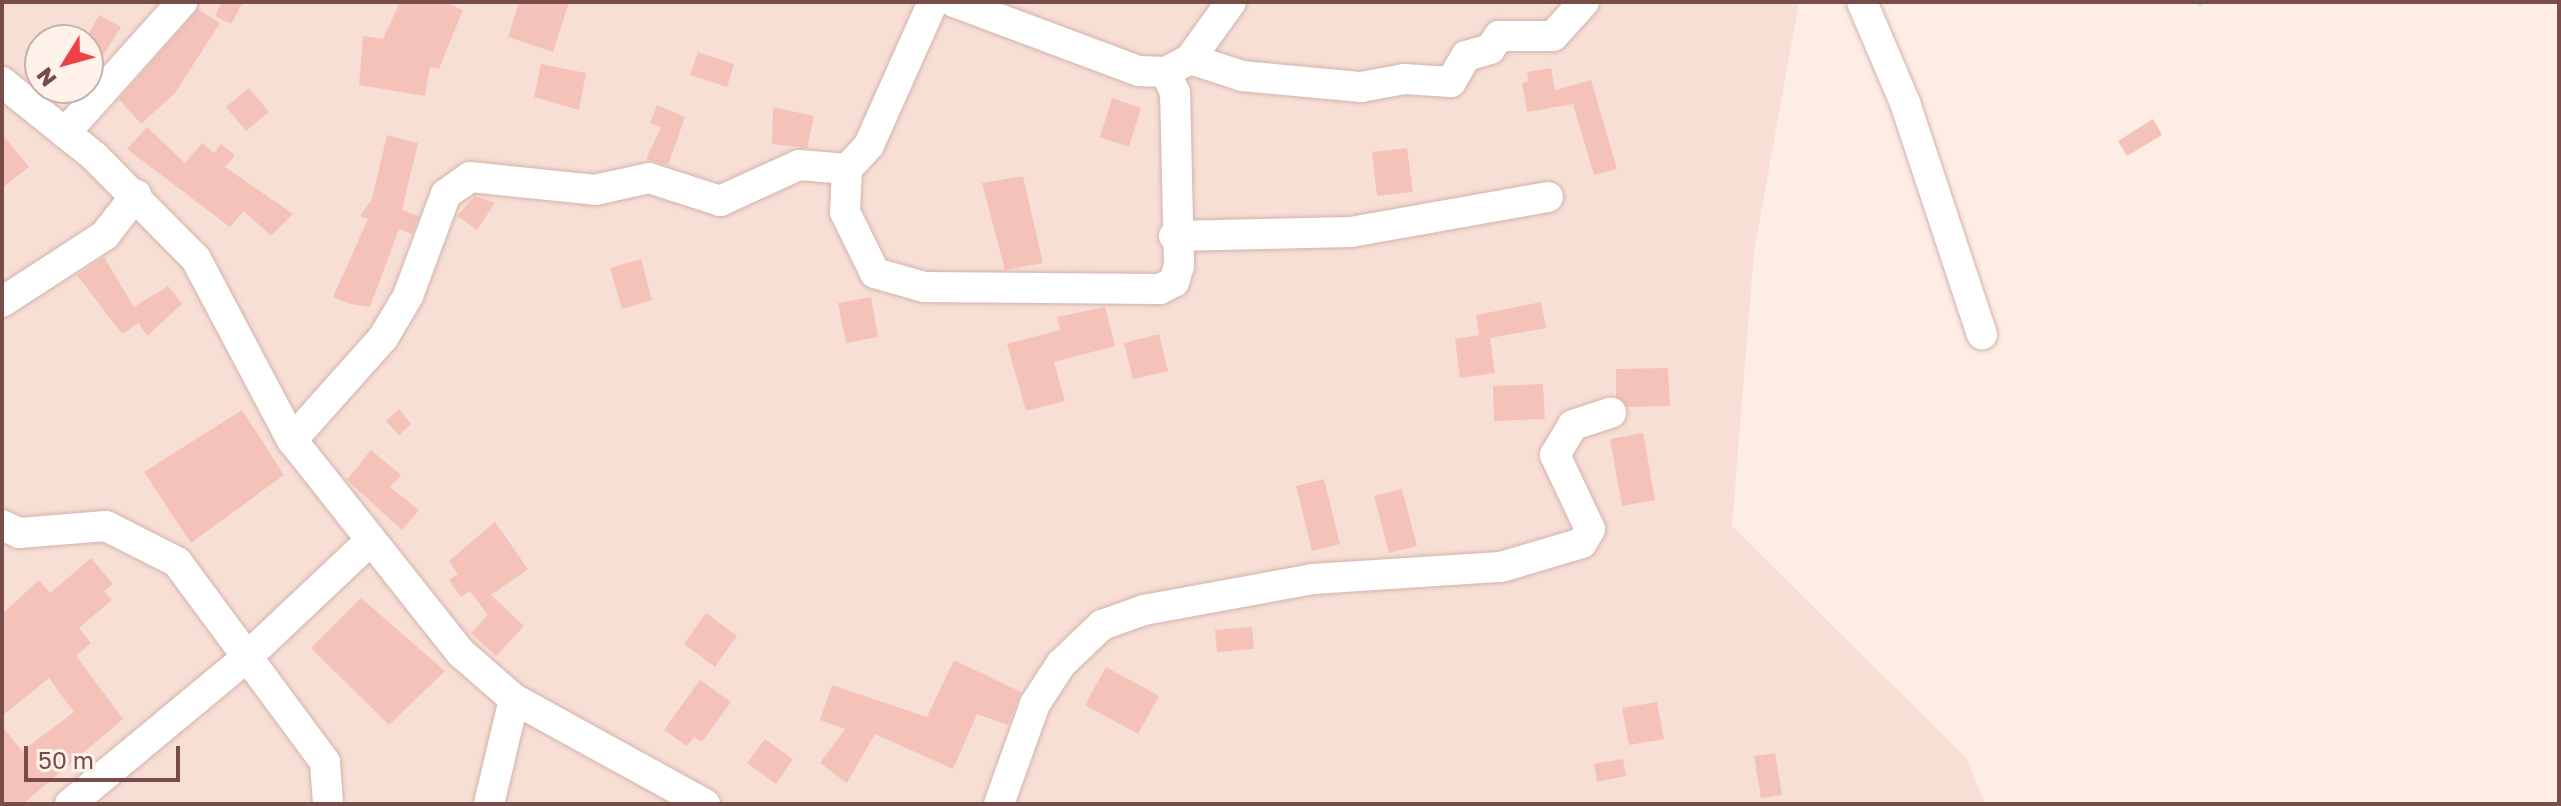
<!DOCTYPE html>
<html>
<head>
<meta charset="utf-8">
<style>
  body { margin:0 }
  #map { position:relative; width:2561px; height:806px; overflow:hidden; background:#feede4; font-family:"Golos Text",sans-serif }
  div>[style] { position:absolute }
  .residential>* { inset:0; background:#f8dfd5 }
  .stream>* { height:6px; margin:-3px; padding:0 3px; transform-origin:3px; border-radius:3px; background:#b7e8e3 }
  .building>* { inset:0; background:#f5c2ba }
  .roads { filter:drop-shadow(0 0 2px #d2b3ac) drop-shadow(0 0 2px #d2b3ac) }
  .minor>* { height:30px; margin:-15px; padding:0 15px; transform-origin:15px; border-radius:15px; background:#fff }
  span { translate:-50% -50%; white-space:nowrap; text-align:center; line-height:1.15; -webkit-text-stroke:6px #fff2eb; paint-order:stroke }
  .frame { position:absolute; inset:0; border:4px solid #784c48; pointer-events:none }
  .north { position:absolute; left:24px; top:24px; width:80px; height:80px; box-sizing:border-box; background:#fff2eb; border:2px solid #c9b0aa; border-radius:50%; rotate:233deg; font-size:22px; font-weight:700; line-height:32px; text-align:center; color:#784c48 }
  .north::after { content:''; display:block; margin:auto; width:28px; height:36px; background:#ee4248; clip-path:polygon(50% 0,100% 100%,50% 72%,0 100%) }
  .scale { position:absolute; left:24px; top:746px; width:156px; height:36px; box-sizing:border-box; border:4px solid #784c48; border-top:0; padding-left:10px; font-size:24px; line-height:28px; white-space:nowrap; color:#784c48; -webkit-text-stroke:6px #fff2eb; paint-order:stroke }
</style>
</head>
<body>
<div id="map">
  <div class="residential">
    <div style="clip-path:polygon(evenodd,2px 2px,1799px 2px,1754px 252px,1732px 526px,1967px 759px,1985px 804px,2px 804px,2px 2px,40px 40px,88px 40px,88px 88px,40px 88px,40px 40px)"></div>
  </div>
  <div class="stream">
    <div style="left:2200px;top:2px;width:1px;rotate:90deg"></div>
  </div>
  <div class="building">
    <div style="clip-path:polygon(222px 2px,243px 2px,231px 24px,215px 16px)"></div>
    <div style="clip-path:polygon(400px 2px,445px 2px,463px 10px,439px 69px,430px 67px,425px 96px,359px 85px,363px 36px,383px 39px)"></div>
    <div style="clip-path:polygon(519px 2px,569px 2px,553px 52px,508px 37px)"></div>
    <div style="clip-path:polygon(198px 9px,220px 23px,175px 93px,141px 124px,119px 99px)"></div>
    <div style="clip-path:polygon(99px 15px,121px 27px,88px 80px,88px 35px)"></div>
    <div style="clip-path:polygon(698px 52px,734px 64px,727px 87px,690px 75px)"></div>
    <div style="clip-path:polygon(541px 64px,586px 73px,579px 110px,534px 97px)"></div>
    <div style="clip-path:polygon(1551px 68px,1555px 90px,1591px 80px,1617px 169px,1594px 175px,1573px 104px,1527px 112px,1522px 83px,1529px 81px,1527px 72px)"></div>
    <div style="clip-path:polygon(249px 88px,269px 112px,246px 131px,226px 107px)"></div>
    <div style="clip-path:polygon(1112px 98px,1141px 108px,1129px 147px,1100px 137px)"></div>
    <div style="clip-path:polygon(657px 105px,685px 117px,668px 165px,646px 159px,661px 127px,650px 123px)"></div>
    <div style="clip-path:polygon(773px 107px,814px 116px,807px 148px,772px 144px)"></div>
    <div style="clip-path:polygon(2153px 119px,2162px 135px,2127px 156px,2118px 141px)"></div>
    <div style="clip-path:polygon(147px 127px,185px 163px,202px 143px,214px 153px,221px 144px,235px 155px,225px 167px,293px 214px,271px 236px,244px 211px,230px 227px,127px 149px)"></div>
    <div style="clip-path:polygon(2px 134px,29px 167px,2px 188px)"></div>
    <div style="clip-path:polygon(387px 135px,418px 143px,402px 210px,419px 216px,412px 234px,399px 229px,370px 307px,350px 304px,333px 297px,368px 219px,360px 216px,372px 199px)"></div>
    <div style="clip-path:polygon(1407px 148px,1413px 192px,1377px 196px,1372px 152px)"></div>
    <div style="clip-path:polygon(1023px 176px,1043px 263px,1005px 270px,982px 183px)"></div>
    <div style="clip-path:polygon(475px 196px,495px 203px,477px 230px,457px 216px)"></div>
    <div style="clip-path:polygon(104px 257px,134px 307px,168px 286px,182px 304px,147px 336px,139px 323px,122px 334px,77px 275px)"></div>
    <div style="clip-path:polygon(641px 259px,652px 300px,622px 309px,610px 268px)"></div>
    <div style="clip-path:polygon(871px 297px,878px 337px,846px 343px,838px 303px)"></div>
    <div style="clip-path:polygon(1541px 302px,1546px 328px,1490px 338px,1495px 373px,1460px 378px,1455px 339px,1479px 335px,1476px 315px)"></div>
    <div style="clip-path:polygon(1105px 307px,1115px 346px,1054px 362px,1065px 401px,1026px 411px,1007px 344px,1060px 330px,1057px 317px)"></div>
    <div style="clip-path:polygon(1159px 334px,1168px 371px,1133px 379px,1124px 343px)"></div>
    <div style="clip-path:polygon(1668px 368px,1670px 406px,1628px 407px,1616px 396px,1616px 369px)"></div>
    <div style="clip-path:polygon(1543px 384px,1545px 419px,1494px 421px,1493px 386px)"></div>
    <div style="clip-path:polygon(399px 409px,411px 424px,399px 435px,386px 421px)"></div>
    <div style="clip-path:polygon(242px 410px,284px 475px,191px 543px,144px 472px)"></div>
    <div style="clip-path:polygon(1643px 433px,1655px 500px,1622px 506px,1610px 439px)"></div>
    <div style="clip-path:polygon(371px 450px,401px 475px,390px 487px,419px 510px,402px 530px,347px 480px)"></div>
    <div style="clip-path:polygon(1324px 479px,1340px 544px,1312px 551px,1296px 486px)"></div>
    <div style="clip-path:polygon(1402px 489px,1417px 546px,1389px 553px,1374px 496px)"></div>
    <div style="clip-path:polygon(495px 522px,528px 569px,491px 595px,524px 626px,496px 656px,471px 633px,488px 615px,470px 591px,461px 597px,449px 580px,458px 574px,449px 561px)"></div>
    <div style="clip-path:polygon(91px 558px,113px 584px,104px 591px,112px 600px,79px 628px,91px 643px,76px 656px,123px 719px,23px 804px,2px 804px,2px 726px,22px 751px,74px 712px,49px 678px,2px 716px,2px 614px,39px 580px,50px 593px)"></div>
    <div style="clip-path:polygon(361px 598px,445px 671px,389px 725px,311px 648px)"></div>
    <div style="clip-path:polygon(706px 613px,737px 636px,715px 667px,684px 644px)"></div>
    <div style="clip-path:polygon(1252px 627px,1254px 649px,1217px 652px,1215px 630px)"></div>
    <div style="clip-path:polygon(954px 660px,1021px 692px,1008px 725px,977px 714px,953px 769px,875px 734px,847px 783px,820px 763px,845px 729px,820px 720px,832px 685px,927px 717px)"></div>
    <div style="clip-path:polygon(1106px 667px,1159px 696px,1138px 734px,1085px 705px)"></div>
    <div style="clip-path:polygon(700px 680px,731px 702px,702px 742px,694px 737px,687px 746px,664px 730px)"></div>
    <div style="clip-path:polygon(1657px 702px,1664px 739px,1629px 745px,1622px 708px)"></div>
    <div style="clip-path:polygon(765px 739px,793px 759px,776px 784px,747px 763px)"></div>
    <div style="clip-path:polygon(1775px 753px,1782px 795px,1761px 798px,1754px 756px)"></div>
    <div style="clip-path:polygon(1623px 759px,1626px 776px,1597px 782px,1594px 764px)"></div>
  </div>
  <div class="roads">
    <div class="minor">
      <div style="left:954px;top:2px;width:197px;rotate:20.5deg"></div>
      <div style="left:1139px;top:71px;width:27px;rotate:2deg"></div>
      <div style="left:1166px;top:72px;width:27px;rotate:-28deg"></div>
      <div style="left:1190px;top:59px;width:70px;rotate:-54.3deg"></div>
      <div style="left:1862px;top:2px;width:110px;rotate:66.9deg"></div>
      <div style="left:1905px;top:103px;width:244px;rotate:71.6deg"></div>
      <div style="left:1190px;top:59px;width:55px;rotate:18.1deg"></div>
      <div style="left:1242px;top:76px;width:120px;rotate:5.3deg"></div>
      <div style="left:1361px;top:87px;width:44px;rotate:-10.5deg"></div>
      <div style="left:1404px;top:79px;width:47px;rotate:3.7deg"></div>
      <div style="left:1451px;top:82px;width:30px;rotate:-60deg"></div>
      <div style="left:1466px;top:56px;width:25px;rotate:-16deg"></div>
      <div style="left:1490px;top:49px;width:16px;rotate:-55deg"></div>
      <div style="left:1499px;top:36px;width:54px"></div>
      <div style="left:1553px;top:36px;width:46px;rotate:-47.6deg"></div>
      <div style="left:2px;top:82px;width:118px;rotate:38.8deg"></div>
      <div style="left:94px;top:156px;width:145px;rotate:45.3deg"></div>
      <div style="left:196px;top:259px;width:205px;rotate:62.1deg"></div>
      <div style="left:292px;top:440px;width:272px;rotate:51.6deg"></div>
      <div style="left:461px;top:653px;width:70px;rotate:41deg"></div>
      <div style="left:514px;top:699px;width:218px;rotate:28.8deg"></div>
      <div style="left:65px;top:133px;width:176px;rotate:-48.2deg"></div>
      <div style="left:847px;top:169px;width:43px;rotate:92.7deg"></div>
      <div style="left:845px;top:212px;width:68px;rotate:63.8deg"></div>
      <div style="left:875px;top:273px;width:51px;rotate:15.9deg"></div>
      <div style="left:924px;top:287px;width:236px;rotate:0.5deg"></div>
      <div style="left:1160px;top:289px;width:16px;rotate:-27deg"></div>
      <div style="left:1174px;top:282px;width:17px;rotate:-73deg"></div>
      <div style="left:1179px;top:266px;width:173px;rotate:-91.3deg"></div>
      <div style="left:1175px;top:93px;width:23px;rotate:-113deg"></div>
      <div style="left:847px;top:169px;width:33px;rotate:-47deg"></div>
      <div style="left:869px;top:145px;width:157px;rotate:-65.9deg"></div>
      <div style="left:1174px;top:236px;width:177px;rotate:-1.3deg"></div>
      <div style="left:1351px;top:232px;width:200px;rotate:-10.1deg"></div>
      <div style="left:2px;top:302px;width:123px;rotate:-33deg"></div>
      <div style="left:105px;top:235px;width:51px;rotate:-52.2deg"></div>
      <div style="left:292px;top:440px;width:137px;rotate:-48.3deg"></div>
      <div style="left:383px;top:338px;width:49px;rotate:-59.2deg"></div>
      <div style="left:408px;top:296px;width:109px;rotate:-69.6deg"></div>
      <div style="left:446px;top:194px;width:29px;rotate:-35deg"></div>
      <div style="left:470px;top:177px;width:126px;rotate:5.9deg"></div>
      <div style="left:595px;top:190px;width:55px;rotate:-12.5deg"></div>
      <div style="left:649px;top:178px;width:75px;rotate:17.9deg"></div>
      <div style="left:720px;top:201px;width:87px;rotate:-24.5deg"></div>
      <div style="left:799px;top:165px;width:48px;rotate:4.8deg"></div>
      <div style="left:2px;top:525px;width:19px;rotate:25deg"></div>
      <div style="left:19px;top:533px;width:87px;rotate:-4.6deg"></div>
      <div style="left:106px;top:526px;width:80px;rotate:26.9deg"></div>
      <div style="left:177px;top:562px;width:249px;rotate:53.5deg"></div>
      <div style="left:325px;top:762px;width:42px;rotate:85.9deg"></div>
      <div style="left:70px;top:804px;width:231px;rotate:-39.7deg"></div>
      <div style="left:248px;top:656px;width:166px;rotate:-43.3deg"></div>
      <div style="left:489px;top:804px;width:108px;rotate:-76.6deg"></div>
      <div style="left:999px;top:804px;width:106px;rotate:-70.2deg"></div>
      <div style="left:1035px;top:704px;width:48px;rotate:-57deg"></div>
      <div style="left:1061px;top:664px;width:57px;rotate:-43.6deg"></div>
      <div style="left:1102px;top:625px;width:45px;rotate:-19.7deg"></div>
      <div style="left:1144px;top:610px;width:172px;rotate:-10.4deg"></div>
      <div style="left:1313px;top:579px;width:188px;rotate:-3.7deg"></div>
      <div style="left:1501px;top:567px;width:84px;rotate:-16.5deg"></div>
      <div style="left:1582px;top:543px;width:16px;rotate:-60deg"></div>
      <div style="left:1590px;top:529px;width:82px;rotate:-115.3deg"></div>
      <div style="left:1555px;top:455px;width:35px;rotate:-59deg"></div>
      <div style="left:1573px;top:425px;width:40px;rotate:-18deg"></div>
    </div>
  </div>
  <div class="frame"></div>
  <div class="north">N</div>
  <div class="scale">50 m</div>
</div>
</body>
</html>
